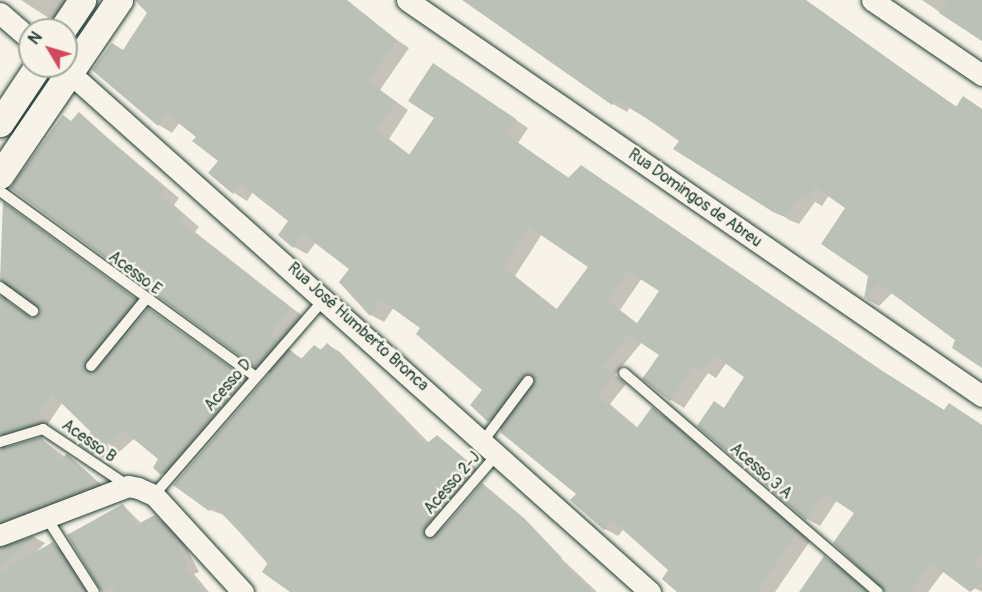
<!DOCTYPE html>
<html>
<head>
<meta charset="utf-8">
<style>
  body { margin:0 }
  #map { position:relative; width:982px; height:592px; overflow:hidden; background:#f7f3e8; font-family:Pangolin,sans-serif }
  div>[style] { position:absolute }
  .shadow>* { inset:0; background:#0003 }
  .building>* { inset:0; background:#bbc1b6 }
  .roads { filter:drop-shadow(0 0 2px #1f3d34) drop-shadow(0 0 2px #1f3d34) }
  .service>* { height:10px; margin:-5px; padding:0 5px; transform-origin:5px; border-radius:5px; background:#f7f3e8 }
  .minor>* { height:21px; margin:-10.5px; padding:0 10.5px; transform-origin:10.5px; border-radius:10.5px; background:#f7f3e8 }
  .tertiary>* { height:27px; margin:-13.5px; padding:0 13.5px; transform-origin:13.5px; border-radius:13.5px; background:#f7f3e8 }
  span { translate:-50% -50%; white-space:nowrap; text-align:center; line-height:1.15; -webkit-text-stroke:5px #f7f3e8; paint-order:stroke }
  .street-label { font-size:16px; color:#1f3d34 }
  .north { position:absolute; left:18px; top:18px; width:60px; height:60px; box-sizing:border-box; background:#f7f3e8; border:2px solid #a1aaa0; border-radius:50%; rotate:308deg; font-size:16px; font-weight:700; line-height:24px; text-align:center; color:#1f3d34 }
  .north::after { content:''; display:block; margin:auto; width:21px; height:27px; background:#d1495b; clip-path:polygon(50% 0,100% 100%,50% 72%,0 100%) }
</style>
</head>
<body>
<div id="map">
  <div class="shadow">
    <div style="clip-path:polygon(21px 0,80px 0,61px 26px)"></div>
    <div style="clip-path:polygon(evenodd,143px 0,339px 0,409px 48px,380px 90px,408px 110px,389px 139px,410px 155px,436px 118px,446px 73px,528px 128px,518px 143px,569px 178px,944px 412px,982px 426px,982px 592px,944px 571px,928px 592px,885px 592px,856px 512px,837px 500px,820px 526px,807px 519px,725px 409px,747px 376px,727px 362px,716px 378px,708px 373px,684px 408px,671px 400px,661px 355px,642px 342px,615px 375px,626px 384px,610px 404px,638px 428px,652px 409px,666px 417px,810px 541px,775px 592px,680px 592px,670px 570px,624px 529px,618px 536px,605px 529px,572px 500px,578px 494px,472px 405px,484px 390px,423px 328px,394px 307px,384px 322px,371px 315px,341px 282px,351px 269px,316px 242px,307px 254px,294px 247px,280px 234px,290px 220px,253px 192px,247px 201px,234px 193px,220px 160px,198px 136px,180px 122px,172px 133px,159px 125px,94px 70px,123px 52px,149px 12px,139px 5px,143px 0,542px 234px,590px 267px,558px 310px,515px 276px,542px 234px,143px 0,642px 278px,661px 291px,638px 324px,620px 310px,642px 278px)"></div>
    <div style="clip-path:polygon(465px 0,801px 0,982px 124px,982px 367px,957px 339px,893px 292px,879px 306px,866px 299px,869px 275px,847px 207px,829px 195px,822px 206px,815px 202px,799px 224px,789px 220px,681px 140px,630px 107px,627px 112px,613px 104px)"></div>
    <div style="clip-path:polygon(922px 0,982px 0,982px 41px)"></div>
    <div style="clip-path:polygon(79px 114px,179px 198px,174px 205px,199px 227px,195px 232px,305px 318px,285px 343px,291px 352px,303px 359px,328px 345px,340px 352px,429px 443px,437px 437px,483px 473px,435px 536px,483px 485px,597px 592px,293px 592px,224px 515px,210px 510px,271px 374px,256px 366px,72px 122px)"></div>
    <div style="clip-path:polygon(evenodd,3px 204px,147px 307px,97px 372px,149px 310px,256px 386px,174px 481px,155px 468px,160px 459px,135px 438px,109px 461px,97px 454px,93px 432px,63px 402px,43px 431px,7px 443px,5px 449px,41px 439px,104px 486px,0 544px,3px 204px,15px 287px,39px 304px,41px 316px,31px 318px,7px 301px,5px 290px,15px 287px)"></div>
    <div style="clip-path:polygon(123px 505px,142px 524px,155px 517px,167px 524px,183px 541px,199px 572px,194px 574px,209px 592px,101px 592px)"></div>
    <div style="clip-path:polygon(34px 537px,45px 543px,36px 552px,53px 544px,65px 551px,92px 592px,0 592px,0 548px)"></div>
    <div style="clip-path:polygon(825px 558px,838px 565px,869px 592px,801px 592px)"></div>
  </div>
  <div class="building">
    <div style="clip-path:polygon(evenodd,135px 0,347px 0,397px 40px,368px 81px,396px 102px,376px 130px,409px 155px,434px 118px,408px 101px,433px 63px,516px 119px,506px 134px,568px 178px,581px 165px,881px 370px,944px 410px,949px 403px,982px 425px,982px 552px,974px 564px,982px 570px,982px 584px,970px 592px,931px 563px,910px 592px,885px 592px,833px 543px,854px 513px,824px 493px,806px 520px,697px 426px,714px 401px,724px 408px,744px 377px,714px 355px,702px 372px,694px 366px,670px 401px,642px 379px,659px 355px,629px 335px,659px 291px,628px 271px,608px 301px,636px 324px,603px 367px,614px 376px,597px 395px,636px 429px,652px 407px,797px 532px,757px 592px,677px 592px,662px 579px,668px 570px,612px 520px,604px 530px,570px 500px,576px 494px,500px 432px,534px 385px,533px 375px,522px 377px,488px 422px,470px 405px,482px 390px,416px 334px,420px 328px,381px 300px,370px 316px,339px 282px,349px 269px,303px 234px,293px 248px,278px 235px,288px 221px,241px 184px,233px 194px,208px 173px,218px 161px,192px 141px,196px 137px,167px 114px,158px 126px,92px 70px,112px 43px,123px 50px,147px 13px,135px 0,529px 227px,588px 267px,556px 310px,503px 267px,529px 227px)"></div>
    <div style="clip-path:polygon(462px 0,806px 0,956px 107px,963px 96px,982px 109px,982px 368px,952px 348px,955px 340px,879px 284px,864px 299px,868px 276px,821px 244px,845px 208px,815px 187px,807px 199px,801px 195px,785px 217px,773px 212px,673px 149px,679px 141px,646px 118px,616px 100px,612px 105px)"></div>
    <div style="clip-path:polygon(948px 0,982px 0,982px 41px,939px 13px)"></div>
    <div style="clip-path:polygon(79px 112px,164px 189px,159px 195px,185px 217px,180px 222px,291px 309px,270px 334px,278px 340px,255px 367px,10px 188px,63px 115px,71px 121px)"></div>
    <div style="clip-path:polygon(3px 202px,136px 299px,85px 361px,87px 372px,97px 371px,148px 308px,245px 378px,161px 475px,153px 468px,158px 459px,124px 431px,96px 456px,78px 444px,91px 432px,52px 394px,31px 425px,0 434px,0 296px,32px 318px,40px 311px,0 280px)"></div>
    <div style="clip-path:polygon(327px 343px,372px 385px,397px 418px,402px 415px,425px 445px,437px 435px,472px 465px,424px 528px,425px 537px,436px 537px,482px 483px,525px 519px,562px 558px,559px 561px,593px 592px,290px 592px,262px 572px,269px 561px,214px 506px,209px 511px,173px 485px,290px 350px,301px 359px,314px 345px,321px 350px)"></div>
    <div style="clip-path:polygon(41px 437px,59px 460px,67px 454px,94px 478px,81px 490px,0 521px,0 449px)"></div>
    <div style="clip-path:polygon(123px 504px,136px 525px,155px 515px,171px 533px,188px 565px,183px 567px,205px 592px,115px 592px,112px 585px,101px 591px,67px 535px)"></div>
    <div style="clip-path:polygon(34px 536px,0 568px,0 547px)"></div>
    <div style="clip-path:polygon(53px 542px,85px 592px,0 592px,0 572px)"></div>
    <div style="clip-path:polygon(824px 556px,867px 592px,799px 592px)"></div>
  </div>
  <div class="roads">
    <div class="service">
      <div style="left:0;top:191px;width:315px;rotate:36deg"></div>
      <div style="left:0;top:287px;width:41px;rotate:36deg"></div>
      <div style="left:91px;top:366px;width:85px;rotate:-50.7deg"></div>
      <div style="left:624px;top:373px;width:335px;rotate:40.8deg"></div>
      <div style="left:484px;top:440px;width:74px;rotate:-53.3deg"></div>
      <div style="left:0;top:442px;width:45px;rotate:-16.8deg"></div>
      <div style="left:43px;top:429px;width:102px;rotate:33.8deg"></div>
      <div style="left:154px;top:495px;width:261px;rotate:-49deg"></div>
      <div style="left:48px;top:520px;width:85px;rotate:57.4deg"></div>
      <div style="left:430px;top:532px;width:104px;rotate:-49.3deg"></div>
    </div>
    <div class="minor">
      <div style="left:407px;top:0;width:698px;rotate:34.56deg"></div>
      <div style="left:872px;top:0;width:133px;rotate:34.3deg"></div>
      <div style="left:0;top:13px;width:40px;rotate:41deg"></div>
      <div style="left:62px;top:66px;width:789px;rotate:41.81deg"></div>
      <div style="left:0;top:535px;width:137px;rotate:-20.9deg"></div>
      <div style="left:128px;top:486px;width:10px;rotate:11deg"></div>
      <div style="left:138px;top:488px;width:17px;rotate:24deg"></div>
      <div style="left:154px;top:495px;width:132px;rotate:47.5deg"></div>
    </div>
    <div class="tertiary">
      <div style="left:62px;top:30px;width:36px;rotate:-56deg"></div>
      <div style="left:0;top:123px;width:69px;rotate:-56.3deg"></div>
      <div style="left:0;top:175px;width:212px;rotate:-55.8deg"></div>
    </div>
  </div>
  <div class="street-label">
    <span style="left:695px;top:198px;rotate:35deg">Rua Domingos de Abreu</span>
    <span style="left:135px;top:273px;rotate:37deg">Acesso E</span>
    <span style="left:358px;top:327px;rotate:42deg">Rua José Humberto Bronca</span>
    <span style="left:228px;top:385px;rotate:-49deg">Acesso D</span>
    <span style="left:89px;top:441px;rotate:35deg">Acesso B</span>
    <span style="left:761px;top:471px;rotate:41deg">Acesso 3 A</span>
    <span style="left:452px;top:483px;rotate:-49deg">Acesso 2-J</span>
  </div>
  <div class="north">N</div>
</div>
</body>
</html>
